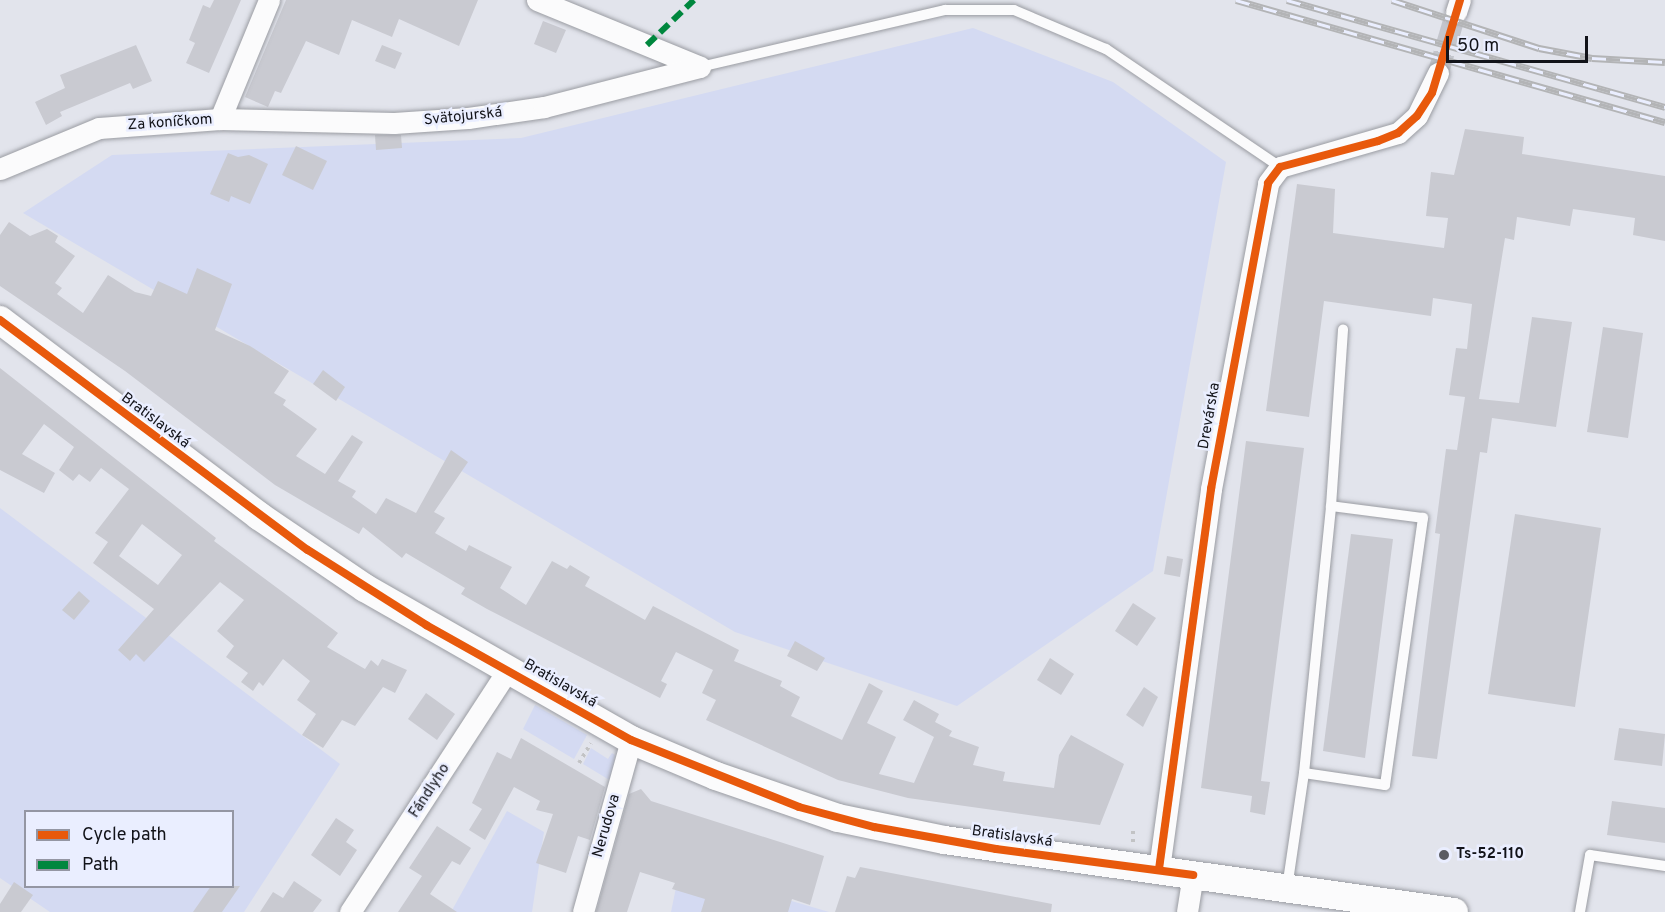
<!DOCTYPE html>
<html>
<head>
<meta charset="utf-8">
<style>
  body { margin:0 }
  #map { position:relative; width:1665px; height:912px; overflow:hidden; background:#e2e4ec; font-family:Overpass,sans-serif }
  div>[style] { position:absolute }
  .green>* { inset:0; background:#d4daf2 }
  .building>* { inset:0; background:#c9cad1 }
  .street-tunnel>* { height:21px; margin-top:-10.5px; transform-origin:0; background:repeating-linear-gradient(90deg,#c3c5cc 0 21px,transparent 0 31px) }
  .path>* { height:4px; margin-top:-2px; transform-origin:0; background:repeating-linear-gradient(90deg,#c2c3c5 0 3px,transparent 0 7.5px) }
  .roads { filter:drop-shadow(0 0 2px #9a9ca2) drop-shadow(0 0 2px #9a9ca2) }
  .lane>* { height:10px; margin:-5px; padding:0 5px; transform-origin:5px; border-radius:5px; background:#fbfbfc }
  .street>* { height:21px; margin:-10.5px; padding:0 10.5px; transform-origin:10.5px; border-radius:10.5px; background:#fbfbfc }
  .secondary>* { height:28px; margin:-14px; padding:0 14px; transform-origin:14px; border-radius:14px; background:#fbfbfc }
  .rail>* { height:7px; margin-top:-3.5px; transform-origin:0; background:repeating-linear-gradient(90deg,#eaeeff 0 14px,#b3b4b6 0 28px); box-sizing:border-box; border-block:2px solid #b3b4b6 }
  .quiet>* { height:6px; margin-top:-3px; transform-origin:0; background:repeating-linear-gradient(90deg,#00873e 0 12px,transparent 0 18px) }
  .cycleway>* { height:8px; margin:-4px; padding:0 4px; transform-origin:4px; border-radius:4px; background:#e8590c }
  .dots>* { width:16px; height:16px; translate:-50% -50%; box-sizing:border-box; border:3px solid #eaeeff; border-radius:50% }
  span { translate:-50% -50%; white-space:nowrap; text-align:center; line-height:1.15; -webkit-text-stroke:5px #eaeeff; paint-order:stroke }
  .street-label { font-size:15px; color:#121319 }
  .poi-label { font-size:15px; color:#121319; font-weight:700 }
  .left { translate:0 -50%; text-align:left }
  .legend { position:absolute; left:24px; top:810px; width:210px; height:78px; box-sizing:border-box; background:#eaeeff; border:2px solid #9496a3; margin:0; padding:8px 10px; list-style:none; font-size:18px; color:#121319 }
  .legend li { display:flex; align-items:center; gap:12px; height:30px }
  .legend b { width:30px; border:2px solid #9496a3 }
  .scale { position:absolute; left:1446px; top:36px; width:142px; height:27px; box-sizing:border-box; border:3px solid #121319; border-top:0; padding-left:8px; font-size:18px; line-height:21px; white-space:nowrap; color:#121319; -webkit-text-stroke:4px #eaeeff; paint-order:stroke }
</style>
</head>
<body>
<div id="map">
  <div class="green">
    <div style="clip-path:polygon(973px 28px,1113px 82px,1226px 162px,1153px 571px,957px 706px,735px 632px,23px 213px,112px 155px,521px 138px)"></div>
    <div style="clip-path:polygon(evenodd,0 508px,340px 764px,244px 912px,50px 912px,0 878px,0 508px,26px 812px,232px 812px,232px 886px,26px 886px,26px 812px)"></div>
    <div style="clip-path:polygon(535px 705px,587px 735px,574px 759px,523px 729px)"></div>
    <div style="clip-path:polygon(591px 748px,608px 759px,612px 753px,615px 755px,611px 781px,583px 764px)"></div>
    <div style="clip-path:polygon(507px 811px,544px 832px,532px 912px,451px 912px)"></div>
    <div style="clip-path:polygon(680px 868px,829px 912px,671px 912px)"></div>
  </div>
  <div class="building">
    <div style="clip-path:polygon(214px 0,241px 0,209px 73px,186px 63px,195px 43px,189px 40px,203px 5px,210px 8px)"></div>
    <div style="clip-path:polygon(286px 0,478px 0,459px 46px,399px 19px,392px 37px,352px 20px,339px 55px,306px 41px,281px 93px,275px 91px,268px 107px,245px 97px)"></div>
    <div style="clip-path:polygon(543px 21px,566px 30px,556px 53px,534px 44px)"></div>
    <div style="clip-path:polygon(136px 45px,152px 81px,133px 89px,130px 83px,60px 112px,62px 116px,46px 125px,35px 102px,65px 88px,60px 75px)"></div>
    <div style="clip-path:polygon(382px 45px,402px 53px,395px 69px,375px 61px)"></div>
    <div style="clip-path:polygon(1465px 129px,1524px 137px,1522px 154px,1665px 176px,1665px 241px,1633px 235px,1635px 218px,1573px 209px,1570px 226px,1517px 217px,1514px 240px,1505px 238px,1479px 399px,1519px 403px,1532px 317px,1572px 322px,1556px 427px,1492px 418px,1487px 453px,1480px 452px,1437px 759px,1412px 756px,1440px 534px,1435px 533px,1446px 449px,1457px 450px,1465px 397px,1449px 395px,1456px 348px,1467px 349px,1472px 304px,1433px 298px,1431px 316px,1324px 301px,1309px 417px,1266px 411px,1297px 184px,1335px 189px,1333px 233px,1444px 248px,1448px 218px,1426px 216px,1431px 172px,1454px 175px)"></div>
    <div style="clip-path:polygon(375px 135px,401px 135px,402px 148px,376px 150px)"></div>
    <div style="clip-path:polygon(296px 146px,327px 161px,313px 190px,282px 175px)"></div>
    <div style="clip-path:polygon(228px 153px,238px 157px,249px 155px,268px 164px,250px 204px,231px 196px,229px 202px,210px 194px)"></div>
    <div style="clip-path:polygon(9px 222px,30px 236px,47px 229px,58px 236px,55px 242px,75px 256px,55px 283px,62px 288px,57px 294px,83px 313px,108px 275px,135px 292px,151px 296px,158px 281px,187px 294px,197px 268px,232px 284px,215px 330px,250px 346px,289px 371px,274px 393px,286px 400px,283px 405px,317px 429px,296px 456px,325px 474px,352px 435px,363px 442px,338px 481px,356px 491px,352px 497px,376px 514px,386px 498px,416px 513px,451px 450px,468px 462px,434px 512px,445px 518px,435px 533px,466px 551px,469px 545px,512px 567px,500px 588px,526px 605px,552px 561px,567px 569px,570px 565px,590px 577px,585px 586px,645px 620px,653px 606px,739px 650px,734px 661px,782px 681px,780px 686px,800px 697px,791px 716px,842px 740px,869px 683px,883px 691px,867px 723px,896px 737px,879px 774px,914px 783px,934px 737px,903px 720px,914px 700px,939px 714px,935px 722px,952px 731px,949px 736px,979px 747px,973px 765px,1005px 772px,1003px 781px,1054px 788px,1059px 755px,1071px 735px,1124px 764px,1100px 825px,908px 798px,838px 780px,706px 720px,716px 700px,702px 693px,713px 670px,676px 652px,661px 681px,667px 684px,660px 698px,487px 609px,461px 594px,465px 588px,406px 553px,402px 558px,363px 527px,359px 534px,275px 485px,125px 371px,0 286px,0 235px)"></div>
    <div style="clip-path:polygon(1603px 327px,1643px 333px,1628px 438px,1587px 432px)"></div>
    <div style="clip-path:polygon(evenodd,0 368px,216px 538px,214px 541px,338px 633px,327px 647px,365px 669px,371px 660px,378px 666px,382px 659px,407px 670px,395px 693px,383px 687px,355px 726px,342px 720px,323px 748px,302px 735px,316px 714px,297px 700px,310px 681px,283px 659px,263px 686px,259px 682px,253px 691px,241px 682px,248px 673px,226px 657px,234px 646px,217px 631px,244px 600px,220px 582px,144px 662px,136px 654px,130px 661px,118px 650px,154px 609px,93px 563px,108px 542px,95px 533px,129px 489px,101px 468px,90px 482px,79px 474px,73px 481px,59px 470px,74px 447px,44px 424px,22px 454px,55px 473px,44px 493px,0 470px,0 368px,142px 524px,182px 555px,158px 585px,119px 556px,142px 524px)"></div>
    <div style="clip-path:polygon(323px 370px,345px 387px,336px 401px,313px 384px)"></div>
    <div style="clip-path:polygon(1246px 441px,1304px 448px,1261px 781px,1270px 782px,1265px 815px,1250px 812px,1252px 796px,1201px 788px)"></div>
    <div style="clip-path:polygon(1515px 514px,1601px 528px,1575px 707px,1488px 694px)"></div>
    <div style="clip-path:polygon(1351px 534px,1393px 539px,1365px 758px,1323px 751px)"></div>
    <div style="clip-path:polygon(1167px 556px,1183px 559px,1180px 577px,1164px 574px)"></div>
    <div style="clip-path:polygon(79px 591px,90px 601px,74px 620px,62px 610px)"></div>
    <div style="clip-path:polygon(1133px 603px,1156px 618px,1137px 646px,1115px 631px)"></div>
    <div style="clip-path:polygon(795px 641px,825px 658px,817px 671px,787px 656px)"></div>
    <div style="clip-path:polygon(1050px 658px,1074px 674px,1061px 695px,1037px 680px)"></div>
    <div style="clip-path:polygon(1144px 687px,1158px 697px,1143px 727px,1126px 715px)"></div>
    <div style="clip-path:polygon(426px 693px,455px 714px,437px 740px,408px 719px)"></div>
    <div style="clip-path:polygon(1619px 728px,1665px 734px,1662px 766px,1614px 760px)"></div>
    <div style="clip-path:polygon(521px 738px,605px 787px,590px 840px,578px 836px,566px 873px,536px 863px,553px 814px,536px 810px,540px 801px,514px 787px,485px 840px,469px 830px,482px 809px,472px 803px,497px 752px,511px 759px)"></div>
    <div style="clip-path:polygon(641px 789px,651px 801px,824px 856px,810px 905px,792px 899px,788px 912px,701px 912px,705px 899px,672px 889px,675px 883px,640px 872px,627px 912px,596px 912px,629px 794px)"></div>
    <div style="clip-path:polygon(1612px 801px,1665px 808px,1665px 843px,1607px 835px)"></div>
    <div style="clip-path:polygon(336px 818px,354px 830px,346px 842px,357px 850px,340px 876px,311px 855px)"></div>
    <div style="clip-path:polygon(437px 826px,471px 848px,460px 865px,452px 861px,430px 894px,457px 912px,398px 912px,422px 876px,409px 868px)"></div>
    <div style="clip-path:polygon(860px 867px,1052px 904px,1051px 912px,835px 912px,847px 876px,855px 878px)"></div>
    <div style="clip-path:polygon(294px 881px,322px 900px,313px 912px,260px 912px,273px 892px,283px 898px)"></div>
    <div style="clip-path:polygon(14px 882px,33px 895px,21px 912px,0 912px,0 904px)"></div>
    <div style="clip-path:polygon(211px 886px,240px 886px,222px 912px,193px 912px)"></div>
  </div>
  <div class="street-tunnel">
    <div style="left:1438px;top:73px;width:64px;rotate:-73.6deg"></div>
  </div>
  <div class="path">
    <div style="left:579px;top:763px;width:23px;rotate:-59deg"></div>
    <div style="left:1133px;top:831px;width:14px;rotate:90deg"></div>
  </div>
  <div class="roads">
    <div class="lane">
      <div style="left:700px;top:67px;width:252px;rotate:-13.1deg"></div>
      <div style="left:945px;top:10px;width:69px"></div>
      <div style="left:1014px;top:10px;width:100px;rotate:23deg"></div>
      <div style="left:1106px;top:49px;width:210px;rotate:34.1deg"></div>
      <div style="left:1304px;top:773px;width:82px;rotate:8.4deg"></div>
      <div style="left:1385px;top:785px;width:270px;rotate:-81.9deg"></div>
      <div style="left:1423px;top:518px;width:93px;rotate:-172.6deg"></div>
      <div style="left:1287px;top:888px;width:116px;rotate:-81.6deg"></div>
      <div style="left:1304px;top:773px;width:268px;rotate:-84.2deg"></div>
      <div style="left:1331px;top:506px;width:177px;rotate:-86.1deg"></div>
      <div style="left:1580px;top:912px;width:58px;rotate:-80deg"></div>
      <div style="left:1590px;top:855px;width:76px;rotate:8.3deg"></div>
    </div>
    <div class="street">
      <div style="left:537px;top:0;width:176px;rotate:22.3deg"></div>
      <div style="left:1456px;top:12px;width:13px;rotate:-72deg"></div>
      <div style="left:220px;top:119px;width:129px;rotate:-67.6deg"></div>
      <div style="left:0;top:169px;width:107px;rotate:-22.5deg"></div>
      <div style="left:99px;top:128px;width:121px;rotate:-4.3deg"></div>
      <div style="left:220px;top:119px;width:174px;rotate:1.3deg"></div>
      <div style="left:394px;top:123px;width:74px;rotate:-3.9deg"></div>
      <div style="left:468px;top:118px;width:77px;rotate:-8.2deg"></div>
      <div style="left:544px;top:107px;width:161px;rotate:-14.4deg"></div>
      <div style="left:1159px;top:869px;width:384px;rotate:-82.2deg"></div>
      <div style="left:1211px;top:489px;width:311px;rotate:-79.4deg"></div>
      <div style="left:1268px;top:183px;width:20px;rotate:-53deg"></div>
      <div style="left:1280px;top:167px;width:123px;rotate:-16.1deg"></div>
      <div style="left:1398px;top:133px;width:25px;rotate:-42deg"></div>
      <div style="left:1417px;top:116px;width:48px;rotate:-64deg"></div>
      <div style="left:350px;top:912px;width:289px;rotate:-56.9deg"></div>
      <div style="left:583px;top:912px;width:179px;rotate:-74.4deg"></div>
      <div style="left:1187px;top:912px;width:37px;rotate:-81deg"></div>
    </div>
    <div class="secondary">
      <div style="left:0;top:320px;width:325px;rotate:37.1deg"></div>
      <div style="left:259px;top:516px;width:128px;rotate:34.2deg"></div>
      <div style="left:365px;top:588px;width:306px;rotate:29.7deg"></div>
      <div style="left:631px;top:740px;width:92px;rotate:23deg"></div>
      <div style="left:716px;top:776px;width:129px;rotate:19deg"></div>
      <div style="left:838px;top:818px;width:108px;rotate:11.7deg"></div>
      <div style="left:944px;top:840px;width:515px;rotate:8.04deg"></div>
    </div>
  </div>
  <div class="rail">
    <div style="left:1236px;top:0;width:446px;rotate:15.9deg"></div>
    <div style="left:1287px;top:0;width:393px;rotate:15.8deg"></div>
    <div style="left:1392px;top:0;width:155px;rotate:18.1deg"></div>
    <div style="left:1539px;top:48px;width:54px;rotate:10.7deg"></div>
    <div style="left:1592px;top:58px;width:73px;rotate:3.1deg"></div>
  </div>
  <div class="quiet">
    <div style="left:647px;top:45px;width:65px;rotate:-43.8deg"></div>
  </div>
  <div class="cycleway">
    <div style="left:0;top:320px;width:384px;rotate:36.8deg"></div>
    <div style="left:308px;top:550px;width:140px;rotate:32.4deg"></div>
    <div style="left:426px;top:625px;width:235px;rotate:29.3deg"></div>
    <div style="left:631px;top:740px;width:181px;rotate:21.7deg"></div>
    <div style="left:799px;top:807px;width:78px;rotate:14.9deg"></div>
    <div style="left:874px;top:827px;width:124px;rotate:10.2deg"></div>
    <div style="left:996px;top:849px;width:199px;rotate:7.5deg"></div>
    <div style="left:1159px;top:869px;width:384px;rotate:-82.2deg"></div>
    <div style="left:1211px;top:489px;width:311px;rotate:-79.4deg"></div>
    <div style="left:1268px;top:183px;width:20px;rotate:-53deg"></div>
    <div style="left:1280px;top:167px;width:101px;rotate:-14.9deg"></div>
    <div style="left:1378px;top:141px;width:22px;rotate:-22deg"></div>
    <div style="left:1398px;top:133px;width:25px;rotate:-42deg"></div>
    <div style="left:1417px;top:116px;width:27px;rotate:-57deg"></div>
    <div style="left:1432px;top:93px;width:97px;rotate:-73.2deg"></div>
  </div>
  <div class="dots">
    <div style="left:1444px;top:855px;background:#5b5c63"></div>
  </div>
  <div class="street-label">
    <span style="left:463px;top:117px;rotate:-6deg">Svätojurská</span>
    <span style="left:170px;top:123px;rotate:-4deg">Za koníčkom</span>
    <span style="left:1210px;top:416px;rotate:-80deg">Drevárska</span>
    <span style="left:155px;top:421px;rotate:37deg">Bratislavská</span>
    <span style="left:560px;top:684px;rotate:30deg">Bratislavská</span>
    <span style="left:430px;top:791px;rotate:-57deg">Fándlyho</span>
    <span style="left:607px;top:826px;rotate:-74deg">Nerudova</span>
    <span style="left:1012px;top:837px;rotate:8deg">Bratislavská</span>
  </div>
  <div class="poi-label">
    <span class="left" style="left:1456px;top:855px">Ts-52-110</span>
  </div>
  <ul class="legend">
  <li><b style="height:8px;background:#e8590c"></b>Cycle path</li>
  <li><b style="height:8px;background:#00873e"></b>Path</li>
  </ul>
  <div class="scale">50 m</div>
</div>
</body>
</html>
